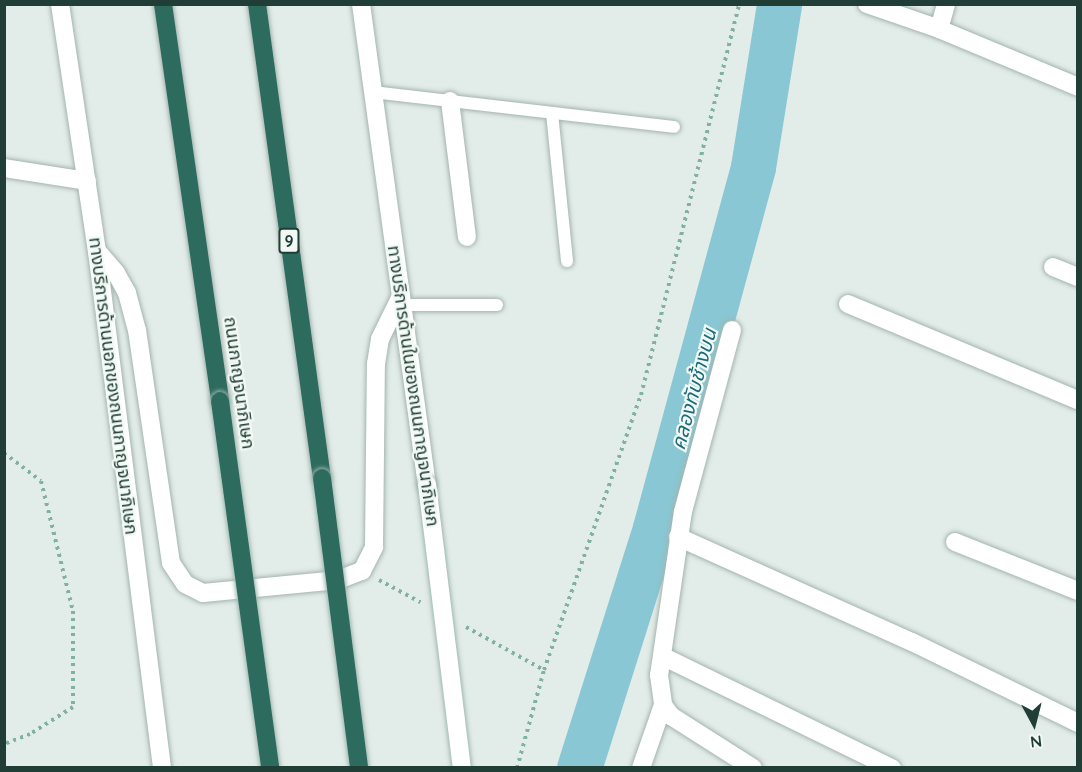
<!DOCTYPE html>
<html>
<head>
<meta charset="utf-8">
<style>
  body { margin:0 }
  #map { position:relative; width:1082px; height:772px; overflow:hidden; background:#e2ece8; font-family:Quicksand,"Noto Sans Thai",sans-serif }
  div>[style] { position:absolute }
  .river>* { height:45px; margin:-22.5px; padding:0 22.5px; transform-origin:22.5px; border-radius:22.5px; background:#88c7d3 }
  .path>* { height:4px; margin-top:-2px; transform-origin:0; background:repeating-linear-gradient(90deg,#81b1a2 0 3px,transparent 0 7.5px) }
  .roads { filter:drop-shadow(0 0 2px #a4b4af) drop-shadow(0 0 2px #a4b4af) }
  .lane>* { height:12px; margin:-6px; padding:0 6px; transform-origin:6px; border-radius:6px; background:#fff }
  .street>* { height:18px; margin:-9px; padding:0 9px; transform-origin:9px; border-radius:9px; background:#fff }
  .secondary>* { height:18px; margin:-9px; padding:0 9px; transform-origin:9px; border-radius:9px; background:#fff }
  .highway>* { height:18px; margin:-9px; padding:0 9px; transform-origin:9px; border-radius:9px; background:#2c6b5e }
  .bridges { filter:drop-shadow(0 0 2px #a0b8b0) drop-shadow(0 0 2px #a0b8b0) }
  .secondary-bridge>* { height:18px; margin:-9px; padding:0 9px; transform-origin:9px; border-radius:9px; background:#fff }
  .highway-bridge>* { height:18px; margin:-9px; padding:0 9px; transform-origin:9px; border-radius:9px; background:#2c6b5e }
  span { translate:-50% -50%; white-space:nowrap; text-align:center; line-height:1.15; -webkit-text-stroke:4.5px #f2f9f5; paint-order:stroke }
  .shield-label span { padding:2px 4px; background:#f2f9f5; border:2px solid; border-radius:4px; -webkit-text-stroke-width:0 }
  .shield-label { font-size:16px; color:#213e36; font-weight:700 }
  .street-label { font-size:18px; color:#213e36 }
  .water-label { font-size:20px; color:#1a6b7b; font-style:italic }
  .frame { position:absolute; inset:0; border:6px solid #213e36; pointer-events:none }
  .north { position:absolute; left:1004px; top:694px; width:60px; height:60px; -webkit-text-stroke:4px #f2f9f5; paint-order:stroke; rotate:173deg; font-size:16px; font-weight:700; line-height:24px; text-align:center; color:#213e36 }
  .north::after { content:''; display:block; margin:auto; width:21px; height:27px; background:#213e36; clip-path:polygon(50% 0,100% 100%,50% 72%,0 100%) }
</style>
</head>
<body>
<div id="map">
  <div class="river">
    <div style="left:579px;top:768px;width:252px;rotate:-72.4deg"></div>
    <div style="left:655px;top:528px;width:374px;rotate:-74.8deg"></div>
    <div style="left:753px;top:167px;width:165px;rotate:-80.9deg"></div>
  </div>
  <div class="path">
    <div style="left:4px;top:453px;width:46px;rotate:37.1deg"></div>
    <div style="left:41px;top:481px;width:134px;rotate:76.2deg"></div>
    <div style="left:73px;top:611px;width:96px;rotate:90deg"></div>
    <div style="left:73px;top:707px;width:51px;rotate:147.9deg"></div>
    <div style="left:30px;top:734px;width:28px;rotate:159deg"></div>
    <div style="left:379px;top:580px;width:47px;rotate:28.2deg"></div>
    <div style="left:466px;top:627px;width:89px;rotate:28.9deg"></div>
    <div style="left:517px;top:768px;width:102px;rotate:-74.6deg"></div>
    <div style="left:544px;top:670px;width:292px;rotate:-70.6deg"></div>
    <div style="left:641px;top:395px;width:403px;rotate:-75.9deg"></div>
  </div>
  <div class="roads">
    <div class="lane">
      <div style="left:372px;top:92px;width:304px;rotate:6.6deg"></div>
      <div style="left:552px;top:113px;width:149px;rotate:84.2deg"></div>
      <div style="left:402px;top:305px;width:95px"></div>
    </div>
    <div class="street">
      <div style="left:867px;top:4px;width:76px;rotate:19.1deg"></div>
      <div style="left:939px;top:29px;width:151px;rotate:22.6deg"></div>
      <div style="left:939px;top:29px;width:26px;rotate:-74deg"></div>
      <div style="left:450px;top:101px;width:137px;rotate:82.9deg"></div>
      <div style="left:4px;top:168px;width:84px;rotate:8.9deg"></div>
      <div style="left:1053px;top:267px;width:27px;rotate:22deg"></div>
      <div style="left:848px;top:304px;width:249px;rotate:22.7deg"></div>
      <div style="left:732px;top:330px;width:188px;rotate:105.1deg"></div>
      <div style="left:683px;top:511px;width:166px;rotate:98.3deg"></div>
      <div style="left:659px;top:675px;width:30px;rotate:82deg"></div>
      <div style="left:663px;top:705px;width:14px;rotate:54deg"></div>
      <div style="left:671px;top:716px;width:97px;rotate:32.4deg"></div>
      <div style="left:678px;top:537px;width:256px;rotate:24.2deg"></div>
      <div style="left:912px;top:642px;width:185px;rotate:26deg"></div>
      <div style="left:955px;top:542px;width:132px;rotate:21.7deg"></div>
      <div style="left:662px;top:656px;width:256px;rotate:26deg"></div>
      <div style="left:641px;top:768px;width:67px;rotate:-70.8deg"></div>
    </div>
    <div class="secondary">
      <div style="left:60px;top:4px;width:250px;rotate:81.5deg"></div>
      <div style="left:97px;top:251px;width:521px;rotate:82.83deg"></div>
      <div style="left:361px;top:4px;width:485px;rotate:82.2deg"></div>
      <div style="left:97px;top:251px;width:29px;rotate:49deg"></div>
      <div style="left:116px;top:273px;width:23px;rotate:61deg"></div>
      <div style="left:127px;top:293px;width:38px;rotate:75deg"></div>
      <div style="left:137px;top:330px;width:235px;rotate:81.7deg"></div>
      <div style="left:171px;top:563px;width:25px;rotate:56deg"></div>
      <div style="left:185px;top:584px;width:20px;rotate:27deg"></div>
      <div style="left:203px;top:593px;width:136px;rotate:-5.5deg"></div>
      <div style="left:338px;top:580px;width:26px;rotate:-21deg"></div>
      <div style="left:362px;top:571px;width:27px;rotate:-63deg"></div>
      <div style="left:374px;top:547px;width:183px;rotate:-89.4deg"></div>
      <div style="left:376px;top:364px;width:25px;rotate:-81deg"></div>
      <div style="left:380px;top:339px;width:48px;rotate:-64deg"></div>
    </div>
    <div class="highway">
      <div style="left:163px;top:4px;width:401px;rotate:81.8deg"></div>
      <div style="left:257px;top:4px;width:478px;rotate:82.2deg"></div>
    </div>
  </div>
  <div class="bridges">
    <div class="secondary-bridge">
      <div style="left:427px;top:484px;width:286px;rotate:83deg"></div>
    </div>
    <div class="highway-bridge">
      <div style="left:220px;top:401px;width:370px;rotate:82.2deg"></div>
      <div style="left:322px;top:478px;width:292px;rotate:82.7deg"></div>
    </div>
  </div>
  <div class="shield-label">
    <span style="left:289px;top:241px">9</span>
  </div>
  <div class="street-label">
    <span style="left:239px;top:383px;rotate:82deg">ถนนกาญจนาภิเษก</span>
    <span style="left:113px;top:386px;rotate:83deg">ทางบริการด้านนอกของถนนกาญจนาภิเษก</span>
    <span style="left:413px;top:386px;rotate:82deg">ทางบริการด้านในของถนนกาญจนาภิเษก</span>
  </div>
  <div class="water-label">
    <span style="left:693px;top:389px;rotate:-75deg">คลองทับช้างบน</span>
  </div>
  <div class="frame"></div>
  <div class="north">N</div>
</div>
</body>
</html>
